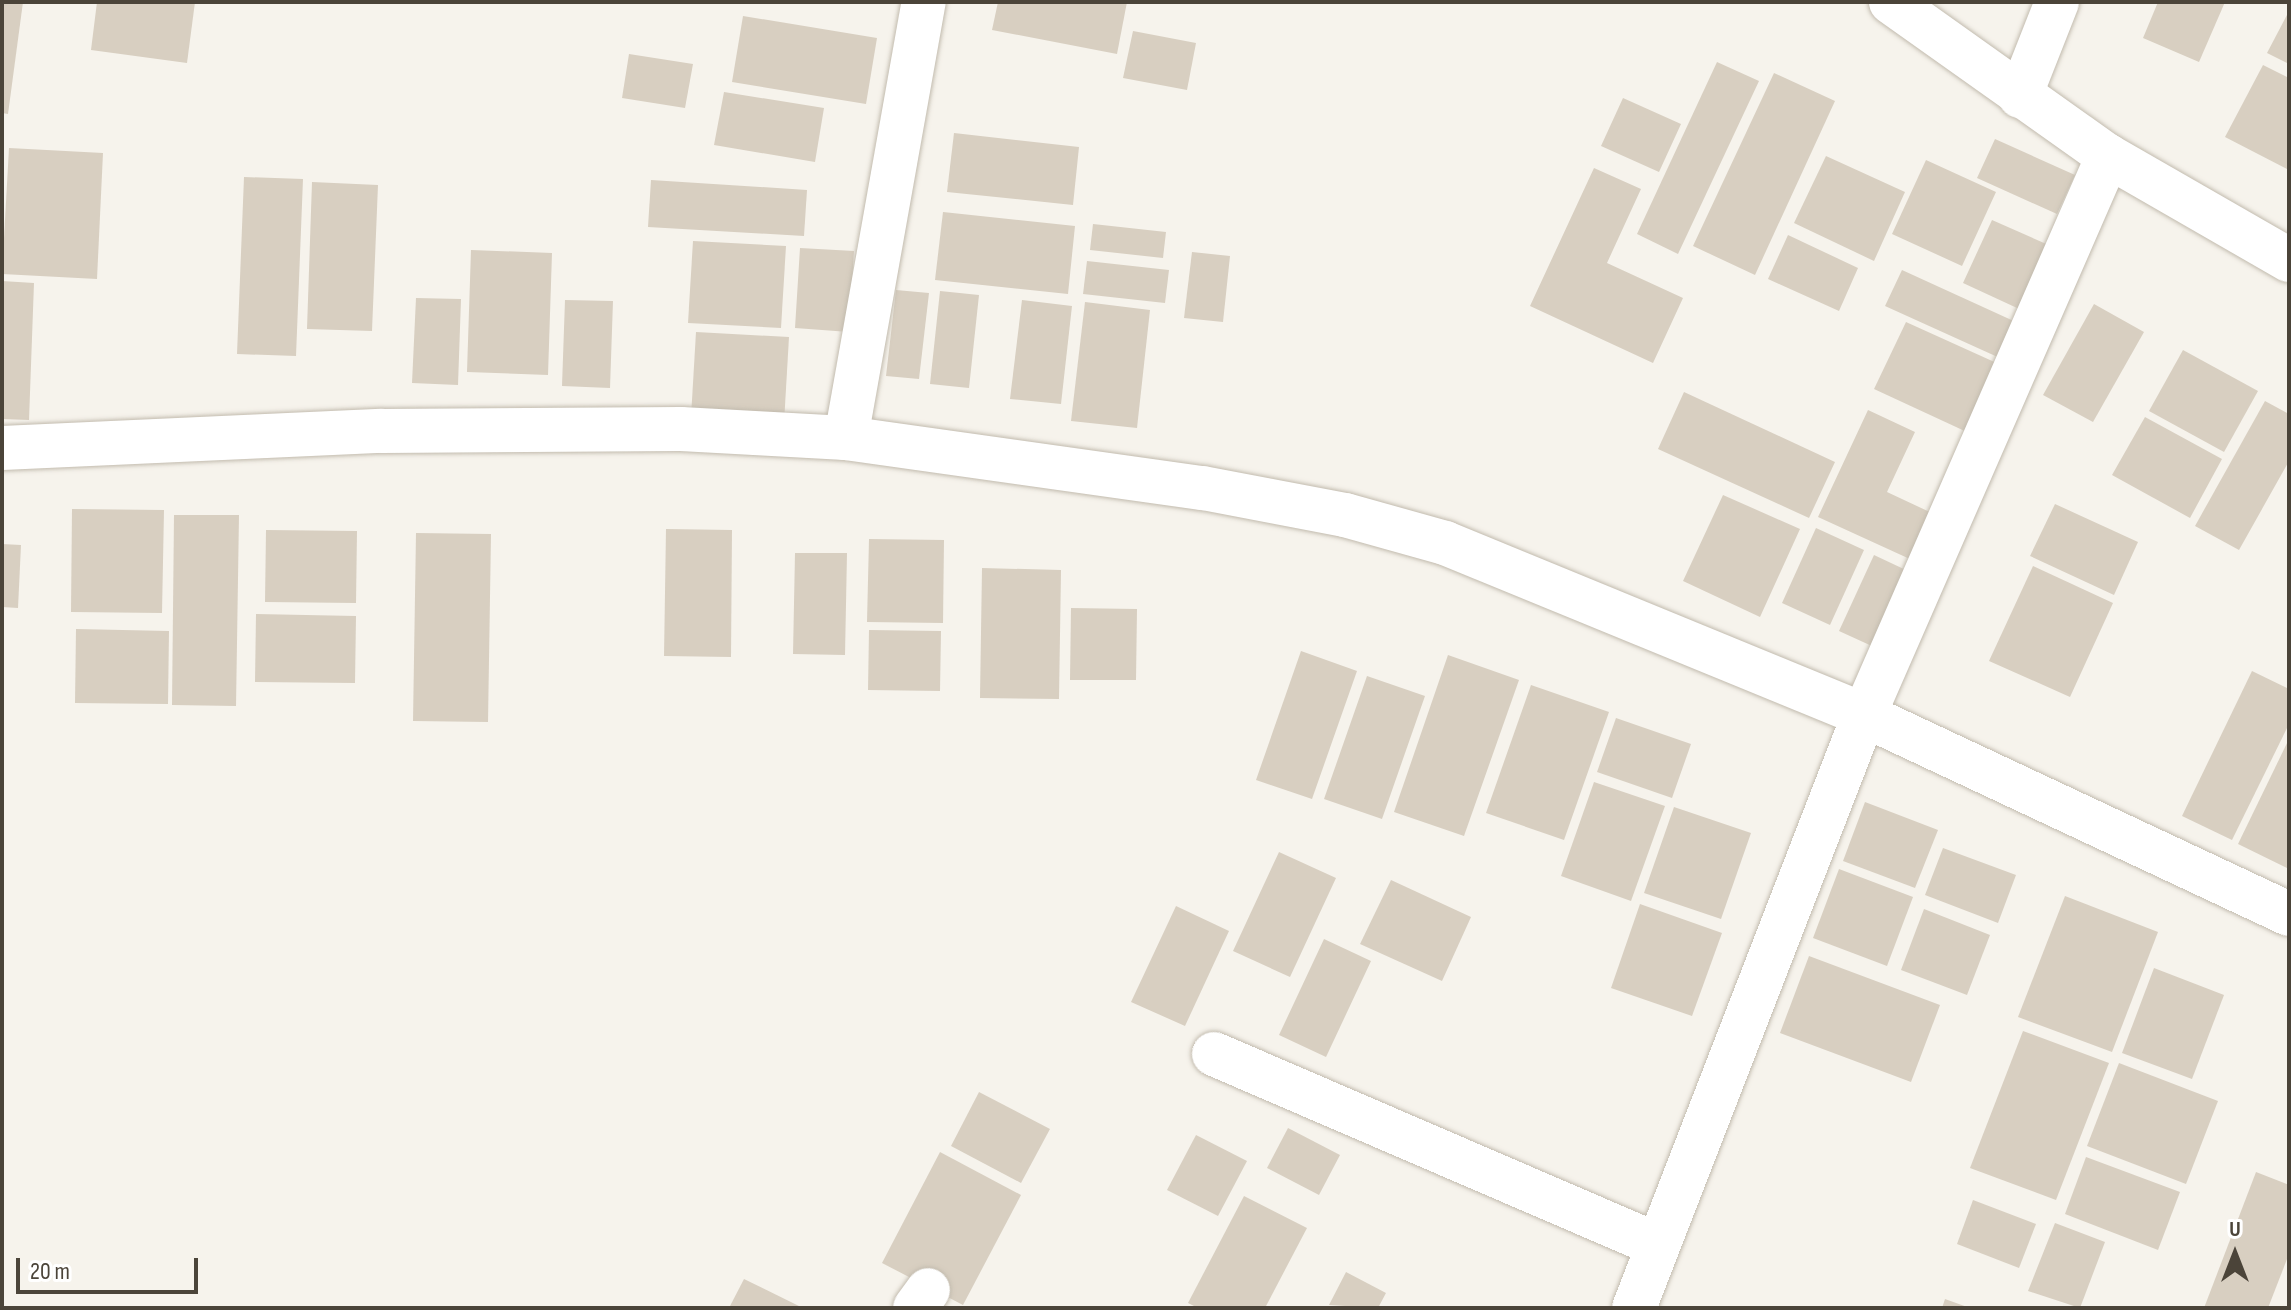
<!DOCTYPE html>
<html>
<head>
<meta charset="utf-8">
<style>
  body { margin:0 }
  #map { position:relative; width:2291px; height:1310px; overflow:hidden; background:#f6f3ec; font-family:"Sofia Sans Condensed",sans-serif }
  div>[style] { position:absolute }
  .building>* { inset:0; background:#d8cfc1 }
  .roads { filter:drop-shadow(0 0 2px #c2bbae) drop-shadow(0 0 2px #c2bbae) }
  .minor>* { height:44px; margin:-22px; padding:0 22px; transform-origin:22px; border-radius:22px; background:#fff }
  .tertiary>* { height:44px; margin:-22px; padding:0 22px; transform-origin:22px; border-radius:22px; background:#fff }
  span { translate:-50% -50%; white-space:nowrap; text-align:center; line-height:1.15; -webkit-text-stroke:8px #fff; paint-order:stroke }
  .frame { position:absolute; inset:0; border:4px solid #4b4439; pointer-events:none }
  .north { position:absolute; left:2195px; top:1214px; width:80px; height:80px; -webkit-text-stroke:6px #fff; paint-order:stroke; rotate:0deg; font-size:22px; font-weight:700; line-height:32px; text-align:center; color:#4b4439 }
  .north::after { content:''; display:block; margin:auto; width:28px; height:36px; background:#4b4439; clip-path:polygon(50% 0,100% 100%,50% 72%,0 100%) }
  .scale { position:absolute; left:16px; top:1258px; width:182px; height:36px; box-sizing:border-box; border:4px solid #4b4439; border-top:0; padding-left:10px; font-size:24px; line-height:28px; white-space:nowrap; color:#4b4439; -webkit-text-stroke:6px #fff; paint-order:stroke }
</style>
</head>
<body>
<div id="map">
  <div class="building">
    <div style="clip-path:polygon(2px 2px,23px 2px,8px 114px,2px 113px)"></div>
    <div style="clip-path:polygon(97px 2px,195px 2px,187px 63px,91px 50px)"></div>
    <div style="clip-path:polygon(998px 2px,1127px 2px,1117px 54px,992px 30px)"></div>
    <div style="clip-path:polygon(2158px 2px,2225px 2px,2199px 62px,2143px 38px)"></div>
    <div style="clip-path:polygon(2289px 11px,2289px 64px,2267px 53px)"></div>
    <div style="clip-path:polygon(743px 16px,877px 38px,866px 104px,732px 82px)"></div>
    <div style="clip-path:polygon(1133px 31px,1196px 43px,1187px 90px,1123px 78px)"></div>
    <div style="clip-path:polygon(629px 54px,693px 64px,685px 108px,622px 98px)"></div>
    <div style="clip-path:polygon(1717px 62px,1759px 81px,1678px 254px,1637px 234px)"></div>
    <div style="clip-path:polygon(2263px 65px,2289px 78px,2289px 170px,2225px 137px)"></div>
    <div style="clip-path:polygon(1774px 73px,1835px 101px,1755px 275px,1693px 246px)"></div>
    <div style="clip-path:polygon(724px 92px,824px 108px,815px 162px,714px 145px)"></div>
    <div style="clip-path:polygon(1623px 98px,1681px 124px,1659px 172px,1601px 146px)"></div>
    <div style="clip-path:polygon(954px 133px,1079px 147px,1073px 205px,947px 192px)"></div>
    <div style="clip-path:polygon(1995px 139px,2075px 175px,2057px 214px,1977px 178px)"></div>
    <div style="clip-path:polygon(9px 148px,103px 153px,97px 279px,2px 274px)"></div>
    <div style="clip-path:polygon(1826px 156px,1905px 192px,1874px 261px,1794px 223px)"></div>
    <div style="clip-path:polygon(1926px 160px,1996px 192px,1962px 266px,1892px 234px)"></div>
    <div style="clip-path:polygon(1594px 168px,1641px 189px,1607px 263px,1683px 298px,1653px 363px,1530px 306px)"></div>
    <div style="clip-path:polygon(244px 177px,303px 179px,296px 356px,237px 354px)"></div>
    <div style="clip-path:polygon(651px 180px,807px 190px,804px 236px,648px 227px)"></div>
    <div style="clip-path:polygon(312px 182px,378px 185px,372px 331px,307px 329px)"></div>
    <div style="clip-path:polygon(943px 212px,1075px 226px,1068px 294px,935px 280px)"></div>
    <div style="clip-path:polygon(1992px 220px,2060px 250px,2030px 314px,1963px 283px)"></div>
    <div style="clip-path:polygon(1093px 224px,1166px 232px,1163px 258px,1090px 250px)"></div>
    <div style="clip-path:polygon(1788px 235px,1858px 268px,1839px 311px,1768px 279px)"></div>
    <div style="clip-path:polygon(693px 241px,786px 246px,781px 328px,688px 323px)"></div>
    <div style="clip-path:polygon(800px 248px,854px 251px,849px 332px,795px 328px)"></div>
    <div style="clip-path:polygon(471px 250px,552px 253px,548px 375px,467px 372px)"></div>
    <div style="clip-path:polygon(1192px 252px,1230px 256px,1223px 322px,1184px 318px)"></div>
    <div style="clip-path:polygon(1087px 261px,1169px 270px,1165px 303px,1083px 294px)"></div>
    <div style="clip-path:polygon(1902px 270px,2018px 323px,2002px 359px,1885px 306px)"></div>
    <div style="clip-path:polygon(2px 281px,34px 283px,29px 420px,2px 419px)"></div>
    <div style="clip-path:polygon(896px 290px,929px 293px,919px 379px,886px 376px)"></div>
    <div style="clip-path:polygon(940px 291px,979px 295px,969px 388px,930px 384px)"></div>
    <div style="clip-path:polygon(416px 298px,461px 299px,458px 385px,412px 383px)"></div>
    <div style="clip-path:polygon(565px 300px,613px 301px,610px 388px,562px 386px)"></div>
    <div style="clip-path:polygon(1022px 300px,1072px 306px,1061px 404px,1010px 399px)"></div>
    <div style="clip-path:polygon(1085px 302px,1150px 310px,1137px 428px,1071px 421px)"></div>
    <div style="clip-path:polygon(2094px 304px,2144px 332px,2093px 422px,2043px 395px)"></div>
    <div style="clip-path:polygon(1906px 322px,2001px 365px,1969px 433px,1874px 389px)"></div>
    <div style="clip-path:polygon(696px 332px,789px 337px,784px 423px,691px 417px)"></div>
    <div style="clip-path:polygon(2183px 350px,2258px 391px,2224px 452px,2149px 411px)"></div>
    <div style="clip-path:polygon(1684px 392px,1835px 462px,1809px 518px,1658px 449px)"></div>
    <div style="clip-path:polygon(2265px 401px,2289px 414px,2289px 461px,2239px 550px,2195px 526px)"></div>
    <div style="clip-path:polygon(1868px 410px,1915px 432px,1887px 492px,1934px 514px,1912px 560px,1818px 517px)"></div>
    <div style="clip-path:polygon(2145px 417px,2222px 459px,2190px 518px,2112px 475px)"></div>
    <div style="clip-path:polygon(1723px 495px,1800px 529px,1760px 617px,1683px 581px)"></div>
    <div style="clip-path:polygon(2055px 504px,2138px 542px,2114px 595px,2030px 556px)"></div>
    <div style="clip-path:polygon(72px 509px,164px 510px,162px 613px,71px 612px)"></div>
    <div style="clip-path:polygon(174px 515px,239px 515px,236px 706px,172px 705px)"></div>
    <div style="clip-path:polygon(1816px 528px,1864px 550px,1830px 625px,1782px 603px)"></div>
    <div style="clip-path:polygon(666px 529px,732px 530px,731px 657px,664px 656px)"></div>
    <div style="clip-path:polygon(266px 530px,357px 531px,356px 603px,265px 602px)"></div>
    <div style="clip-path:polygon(416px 533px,491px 534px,488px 722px,413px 721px)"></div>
    <div style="clip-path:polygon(869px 539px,944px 540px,943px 623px,867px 622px)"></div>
    <div style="clip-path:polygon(2px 544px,21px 545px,18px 608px,2px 607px)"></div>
    <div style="clip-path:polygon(795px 553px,847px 553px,845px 655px,793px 654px)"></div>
    <div style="clip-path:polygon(1874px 555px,1908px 571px,1874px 647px,1839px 631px)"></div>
    <div style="clip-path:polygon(2033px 566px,2113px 603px,2070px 697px,1989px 661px)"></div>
    <div style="clip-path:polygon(982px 568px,1061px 570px,1059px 699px,980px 698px)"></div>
    <div style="clip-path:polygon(1071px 608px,1137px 609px,1136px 680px,1070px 680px)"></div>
    <div style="clip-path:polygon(256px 614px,356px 616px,355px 683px,255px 682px)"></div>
    <div style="clip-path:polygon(76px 629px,169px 631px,168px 704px,75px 703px)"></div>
    <div style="clip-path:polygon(869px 630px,941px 631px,940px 691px,868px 690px)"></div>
    <div style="clip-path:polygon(1301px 651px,1357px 671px,1312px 799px,1256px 780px)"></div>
    <div style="clip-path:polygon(1448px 655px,1519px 680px,1464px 836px,1394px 812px)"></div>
    <div style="clip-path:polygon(2252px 671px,2289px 689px,2289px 724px,2232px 840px,2182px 816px)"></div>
    <div style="clip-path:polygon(1367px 676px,1425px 696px,1382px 819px,1324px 799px)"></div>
    <div style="clip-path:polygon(1531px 685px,1609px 712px,1564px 840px,1486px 813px)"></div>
    <div style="clip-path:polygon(1616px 718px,1691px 744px,1672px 798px,1597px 772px)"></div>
    <div style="clip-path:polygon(2289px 739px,2289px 869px,2238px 844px)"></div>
    <div style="clip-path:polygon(1594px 782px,1665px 806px,1631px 901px,1561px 876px)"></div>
    <div style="clip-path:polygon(1865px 802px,1938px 830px,1915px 888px,1843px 861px)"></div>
    <div style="clip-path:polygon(1674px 807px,1751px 833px,1721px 919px,1644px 893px)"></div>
    <div style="clip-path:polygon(1943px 848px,2016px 875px,1998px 923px,1925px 895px)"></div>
    <div style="clip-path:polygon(1279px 852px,1336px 878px,1290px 977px,1233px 951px)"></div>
    <div style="clip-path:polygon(1839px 869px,1913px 897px,1887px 966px,1813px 938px)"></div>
    <div style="clip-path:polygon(1391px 880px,1471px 917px,1442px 981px,1360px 944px)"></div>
    <div style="clip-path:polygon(2065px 896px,2158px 932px,2112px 1052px,2018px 1017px)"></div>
    <div style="clip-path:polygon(1640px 904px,1722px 933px,1692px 1016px,1611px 988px)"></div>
    <div style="clip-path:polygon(1176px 906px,1229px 931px,1185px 1026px,1131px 1002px)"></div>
    <div style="clip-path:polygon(1924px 909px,1990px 935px,1967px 995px,1901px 970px)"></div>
    <div style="clip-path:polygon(1324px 939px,1371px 961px,1326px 1057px,1279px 1035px)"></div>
    <div style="clip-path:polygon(1809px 956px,1940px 1005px,1911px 1082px,1780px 1033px)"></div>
    <div style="clip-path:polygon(2154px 968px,2224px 995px,2192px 1079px,2122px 1053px)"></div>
    <div style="clip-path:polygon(2023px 1031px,2109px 1063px,2056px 1200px,1970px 1168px)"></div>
    <div style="clip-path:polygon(2119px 1063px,2218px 1101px,2186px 1184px,2087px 1146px)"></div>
    <div style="clip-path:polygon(979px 1092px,1050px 1129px,1021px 1183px,951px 1146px)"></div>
    <div style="clip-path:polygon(1288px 1128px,1340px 1155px,1319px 1195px,1267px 1168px)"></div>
    <div style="clip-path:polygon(1196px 1135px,1247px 1161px,1218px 1216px,1167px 1190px)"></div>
    <div style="clip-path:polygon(940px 1152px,1021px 1195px,963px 1305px,882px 1263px)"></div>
    <div style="clip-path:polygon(2086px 1157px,2180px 1192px,2158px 1250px,2065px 1214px)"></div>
    <div style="clip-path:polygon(2256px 1172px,2289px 1185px,2289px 1254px,2268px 1308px,2204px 1308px)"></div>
    <div style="clip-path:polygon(1244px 1196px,1307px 1228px,1265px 1308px,1198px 1308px,1188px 1303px)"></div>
    <div style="clip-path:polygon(1973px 1200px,2036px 1224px,2019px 1268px,1957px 1244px)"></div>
    <div style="clip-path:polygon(2055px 1223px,2105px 1242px,2080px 1308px,2028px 1291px)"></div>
    <div style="clip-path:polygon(1346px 1272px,1386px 1293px,1378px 1308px,1329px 1305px)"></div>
    <div style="clip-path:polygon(744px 1279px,803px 1308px,729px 1308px)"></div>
    <div style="clip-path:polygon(1945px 1299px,1970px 1308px,1942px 1308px)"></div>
  </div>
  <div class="roads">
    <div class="minor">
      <div style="left:2020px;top:96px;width:101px;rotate:-68.5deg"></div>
      <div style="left:846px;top:438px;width:443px;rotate:-79.9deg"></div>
      <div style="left:2px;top:448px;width:380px;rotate:-2.6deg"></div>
      <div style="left:382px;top:431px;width:299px;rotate:-0.4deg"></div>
      <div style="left:681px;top:429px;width:165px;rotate:3.1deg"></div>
      <div style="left:846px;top:438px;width:360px;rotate:8deg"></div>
      <div style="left:1203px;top:488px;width:145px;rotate:10.8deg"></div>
      <div style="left:1345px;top:515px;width:104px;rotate:15.6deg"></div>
      <div style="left:1445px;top:543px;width:453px;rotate:22.3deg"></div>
      <div style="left:1864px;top:715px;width:469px;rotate:25.1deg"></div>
      <div style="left:1214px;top:1054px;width:482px;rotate:23.3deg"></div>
      <div style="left:915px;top:1308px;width:22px;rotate:-54deg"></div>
      <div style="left:1634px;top:1308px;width:636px;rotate:-68.8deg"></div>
      <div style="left:1864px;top:715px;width:610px;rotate:-66.42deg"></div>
    </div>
    <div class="tertiary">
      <div style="left:1891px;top:2px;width:266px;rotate:35.4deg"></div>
      <div style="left:2108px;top:156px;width:209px;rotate:29.9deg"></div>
    </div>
  </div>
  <div class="frame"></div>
  <div class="north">U</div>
  <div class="scale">20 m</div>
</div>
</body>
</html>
